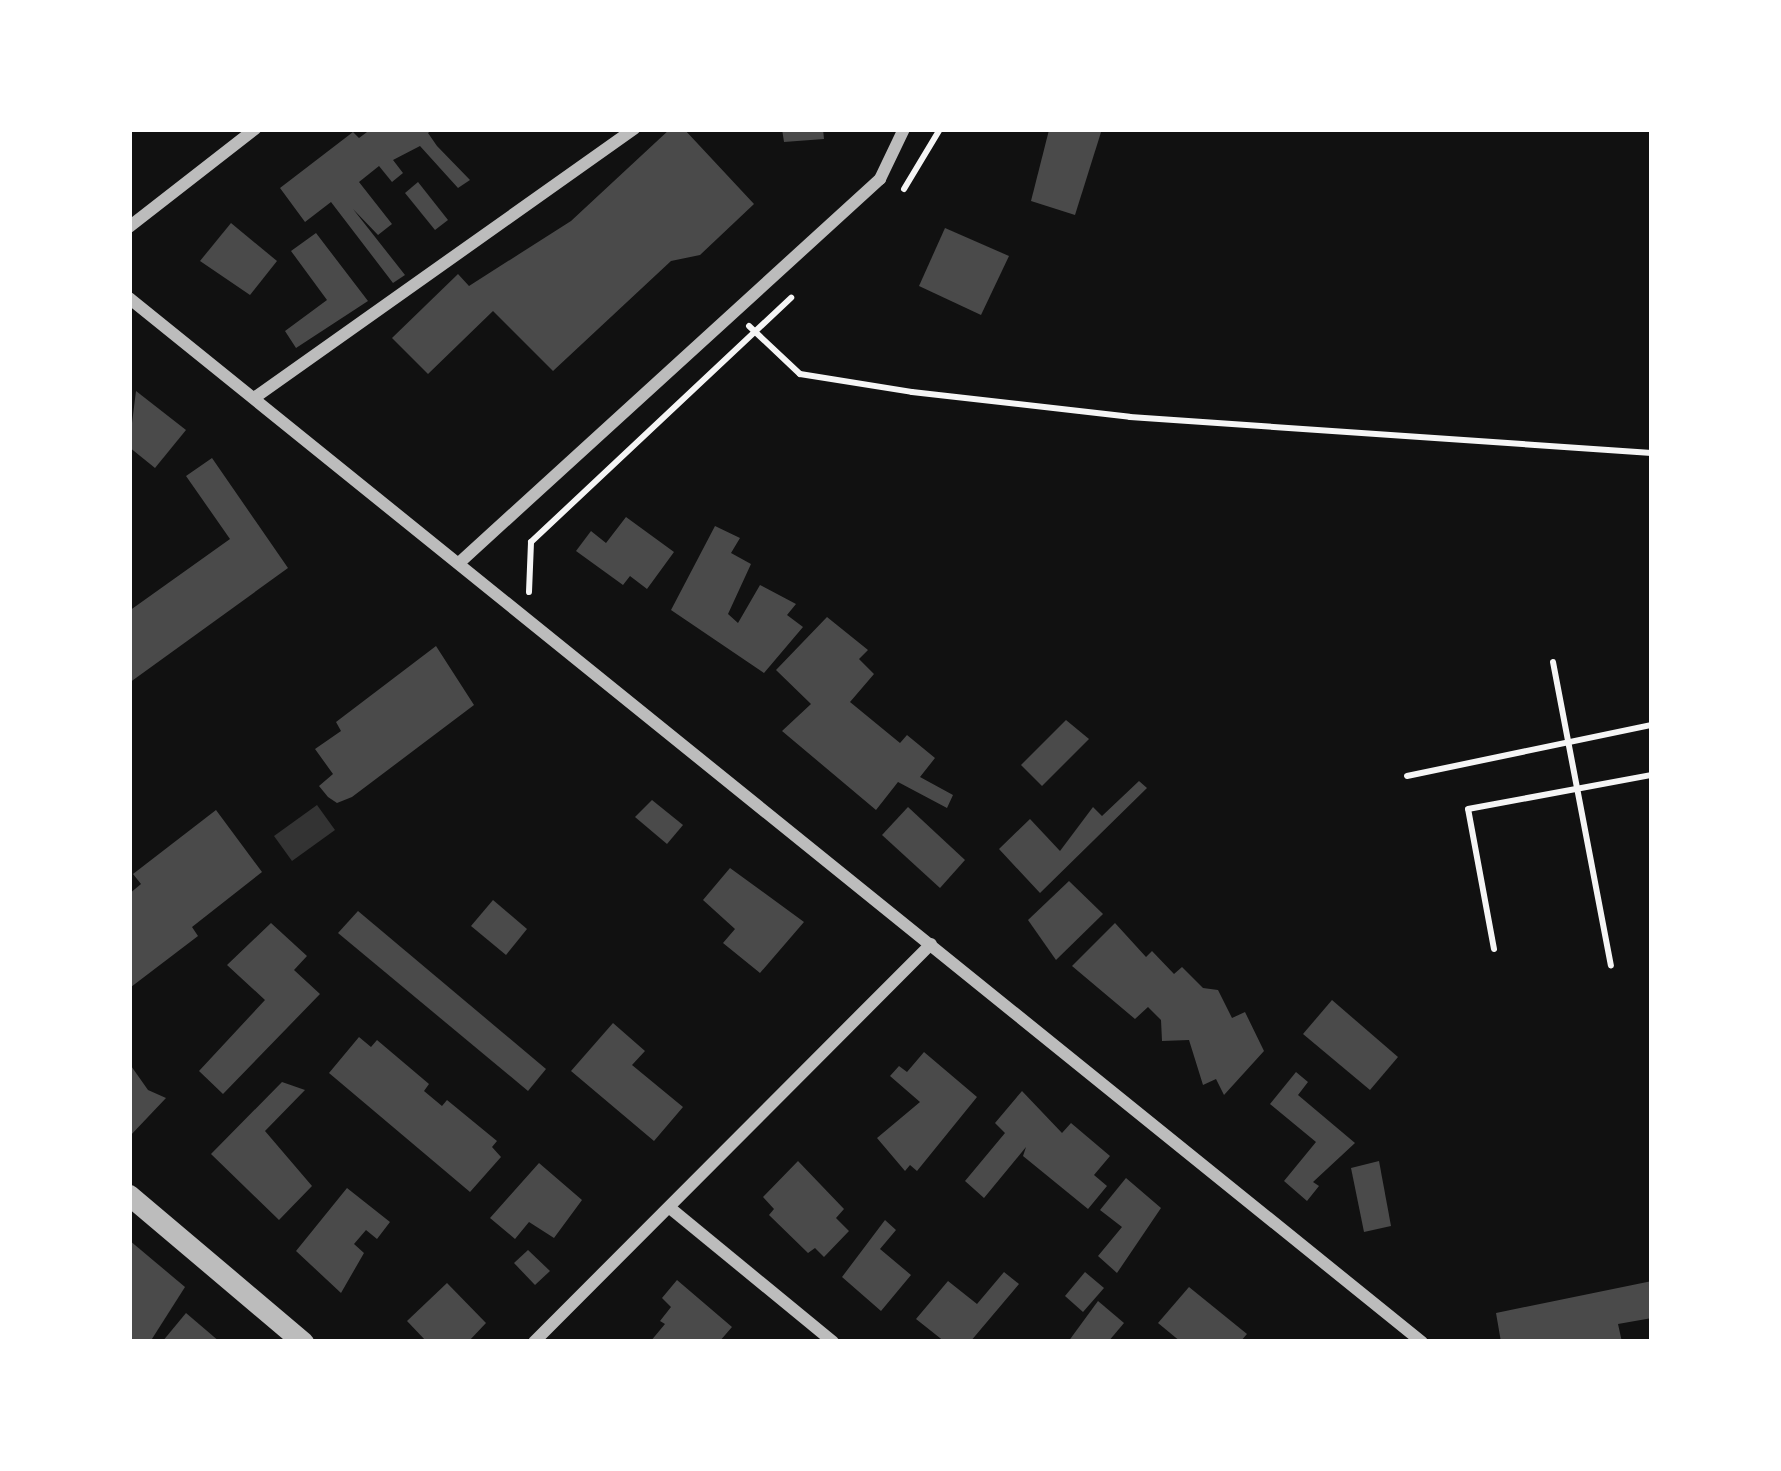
<!DOCTYPE html>
<html>
<head>
<meta charset="utf-8">
<style>
  body { margin:0 }
  #map { position:relative; width:1781px; height:1471px; overflow:hidden; background:#111; font-family:"PT Sans Narrow",sans-serif }
  div>[style] { position:absolute }
  .water>* { inset:0; background:#333 }
  .building>* { inset:0; background:#4a4a4a }
  .path>* { height:6px; margin:-3px; padding:0 3px; transform-origin:3px; border-radius:3px; background:#f5f5f5 }
  .minor>* { height:12px; margin:-6px; padding:0 6px; transform-origin:6px; border-radius:6px; background:#bcbcbc }
  .tertiary>* { height:21px; margin:-10.5px; padding:0 10.5px; transform-origin:10.5px; border-radius:10.5px; background:#bcbcbc }
  span { translate:-50% -50%; white-space:nowrap; text-align:center; line-height:1.15; -webkit-text-stroke:12px #fff; paint-order:stroke }
  .frame { position:absolute; inset:0; border:132px solid #fff; pointer-events:none }
</style>
</head>
<body>
<div id="map">
  <div class="water">
    <div style="clip-path:polygon(317px 805px,335px 830px,292px 861px,274px 836px)"></div>
  </div>
  <div class="building">
    <div style="clip-path:polygon(371px 129px,433px 129px,428px 133px,437px 146px,470px 180px,458px 188px,420px 146px,393px 160px,403px 173px,392px 182px,379px 166px,359px 182px,392px 224px,378px 235px,353px 209px,405px 275px,393px 283px,331px 202px,305px 222px,280px 188px,353px 132px,359px 138px)"></div>
    <div style="clip-path:polygon(670px 129px,684px 129px,754px 204px,700px 255px,671px 261px,553px 371px,493px 311px,428px 374px,392px 338px,458px 274px,469px 286px,571px 221px)"></div>
    <div style="clip-path:polygon(782px 129px,823px 129px,824px 139px,784px 142px)"></div>
    <div style="clip-path:polygon(1102px 129px,1075px 215px,1031px 201px,1049px 130px)"></div>
    <div style="clip-path:polygon(418px 182px,448px 220px,435px 230px,405px 193px)"></div>
    <div style="clip-path:polygon(231px 223px,277px 261px,250px 295px,200px 261px)"></div>
    <div style="clip-path:polygon(945px 228px,1009px 256px,981px 315px,919px 286px)"></div>
    <div style="clip-path:polygon(316px 233px,368px 301px,296px 348px,285px 331px,327px 300px,291px 251px)"></div>
    <div style="clip-path:polygon(136px 391px,186px 430px,155px 468px,129px 447px)"></div>
    <div style="clip-path:polygon(212px 458px,288px 568px,129px 683px,129px 611px,230px 539px,186px 476px)"></div>
    <div style="clip-path:polygon(626px 517px,674px 552px,647px 589px,630px 576px,623px 585px,576px 551px,591px 531px,606px 543px)"></div>
    <div style="clip-path:polygon(715px 526px,740px 538px,731px 553px,751px 564px,728px 614px,738px 623px,760px 585px,796px 604px,787px 615px,803px 627px,764px 673px,671px 610px)"></div>
    <div style="clip-path:polygon(827px 617px,868px 650px,859px 659px,874px 674px,850px 702px,900px 743px,907px 735px,935px 758px,920px 777px,953px 795px,947px 808px,898px 782px,876px 810px,782px 731px,811px 704px,776px 670px)"></div>
    <div style="clip-path:polygon(436px 646px,474px 705px,352px 797px,337px 803px,328px 797px,319px 786px,333px 774px,315px 749px,341px 731px,336px 722px)"></div>
    <div style="clip-path:polygon(1066px 720px,1089px 739px,1042px 786px,1021px 765px)"></div>
    <div style="clip-path:polygon(1139px 781px,1147px 788px,1040px 893px,999px 849px,1030px 819px,1060px 851px,1093px 807px,1102px 816px)"></div>
    <div style="clip-path:polygon(652px 800px,683px 825px,667px 844px,635px 817px)"></div>
    <div style="clip-path:polygon(908px 807px,965px 860px,940px 888px,882px 835px)"></div>
    <div style="clip-path:polygon(216px 810px,262px 872px,192px 927px,198px 936px,131px 987px,129px 997px,129px 894px,141px 884px,133px 874px)"></div>
    <div style="clip-path:polygon(730px 868px,804px 922px,760px 973px,723px 943px,735px 929px,703px 900px)"></div>
    <div style="clip-path:polygon(1069px 881px,1103px 914px,1056px 960px,1028px 920px)"></div>
    <div style="clip-path:polygon(493px 900px,527px 929px,506px 955px,471px 926px)"></div>
    <div style="clip-path:polygon(358px 911px,546px 1069px,528px 1091px,338px 933px)"></div>
    <div style="clip-path:polygon(271px 923px,307px 956px,294px 970px,320px 994px,223px 1094px,199px 1071px,265px 1000px,227px 965px)"></div>
    <div style="clip-path:polygon(1115px 923px,1146px 957px,1152px 951px,1174px 974px,1182px 967px,1203px 988px,1218px 990px,1232px 1018px,1245px 1012px,1264px 1051px,1224px 1095px,1216px 1079px,1203px 1085px,1189px 1040px,1162px 1041px,1161px 1020px,1148px 1007px,1135px 1019px,1072px 966px)"></div>
    <div style="clip-path:polygon(1332px 1000px,1398px 1057px,1370px 1090px,1303px 1034px)"></div>
    <div style="clip-path:polygon(613px 1023px,645px 1051px,632px 1065px,683px 1107px,654px 1141px,571px 1071px)"></div>
    <div style="clip-path:polygon(359px 1037px,371px 1047px,377px 1040px,429px 1084px,424px 1091px,442px 1106px,447px 1100px,497px 1141px,492px 1147px,501px 1157px,470px 1192px,329px 1073px)"></div>
    <div style="clip-path:polygon(924px 1052px,977px 1097px,917px 1171px,910px 1165px,905px 1171px,877px 1138px,920px 1102px,890px 1076px,899px 1066px,907px 1072px)"></div>
    <div style="clip-path:polygon(129px 1063px,148px 1090px,166px 1098px,129px 1137px)"></div>
    <div style="clip-path:polygon(1296px 1072px,1308px 1082px,1298px 1095px,1355px 1143px,1313px 1182px,1319px 1186px,1307px 1201px,1284px 1181px,1316px 1142px,1270px 1104px)"></div>
    <div style="clip-path:polygon(282px 1082px,305px 1090px,265px 1131px,312px 1186px,279px 1220px,211px 1154px)"></div>
    <div style="clip-path:polygon(1022px 1091px,1062px 1133px,1071px 1123px,1110px 1156px,1094px 1175px,1107px 1186px,1088px 1209px,1023px 1156px,1026px 1147px,984px 1198px,965px 1181px,1005px 1133px,995px 1123px)"></div>
    <div style="clip-path:polygon(798px 1161px,844px 1209px,836px 1218px,849px 1231px,824px 1257px,815px 1248px,808px 1253px,769px 1215px,774px 1209px,763px 1197px)"></div>
    <div style="clip-path:polygon(1379px 1161px,1391px 1226px,1364px 1232px,1351px 1168px)"></div>
    <div style="clip-path:polygon(539px 1163px,582px 1200px,554px 1238px,529px 1222px,515px 1239px,490px 1218px)"></div>
    <div style="clip-path:polygon(1126px 1178px,1161px 1208px,1117px 1273px,1098px 1256px,1122px 1227px,1100px 1210px)"></div>
    <div style="clip-path:polygon(347px 1188px,390px 1222px,377px 1239px,366px 1230px,354px 1244px,364px 1253px,341px 1293px,296px 1251px)"></div>
    <div style="clip-path:polygon(885px 1220px,896px 1230px,880px 1249px,911px 1275px,881px 1311px,842px 1277px)"></div>
    <div style="clip-path:polygon(129px 1240px,185px 1287px,150px 1342px,129px 1342px)"></div>
    <div style="clip-path:polygon(528px 1250px,550px 1271px,535px 1285px,514px 1263px)"></div>
    <div style="clip-path:polygon(1004px 1272px,1019px 1284px,970px 1342px,945px 1342px,916px 1319px,948px 1281px,977px 1304px)"></div>
    <div style="clip-path:polygon(1085px 1272px,1104px 1288px,1083px 1312px,1065px 1296px)"></div>
    <div style="clip-path:polygon(677px 1280px,732px 1327px,719px 1342px,650px 1342px,665px 1324px,660px 1321px,671px 1307px,662px 1298px)"></div>
    <div style="clip-path:polygon(1652px 1281px,1652px 1318px,1618px 1324px,1622px 1342px,1501px 1342px,1496px 1313px)"></div>
    <div style="clip-path:polygon(447px 1283px,486px 1323px,468px 1342px,427px 1342px,407px 1321px)"></div>
    <div style="clip-path:polygon(1189px 1287px,1247px 1334px,1240px 1342px,1181px 1342px,1158px 1323px)"></div>
    <div style="clip-path:polygon(1098px 1301px,1124px 1323px,1108px 1342px,1068px 1342px)"></div>
    <div style="clip-path:polygon(186px 1313px,220px 1342px,162px 1342px)"></div>
  </div>
  <div class="path">
    <div style="left:904px;top:189px;width:70px;rotate:-59deg"></div>
    <div style="left:749px;top:326px;width:70px;rotate:43.3deg"></div>
    <div style="left:800px;top:374px;width:113px;rotate:9.1deg"></div>
    <div style="left:912px;top:392px;width:219px;rotate:6.5deg"></div>
    <div style="left:1130px;top:417px;width:523px;rotate:3.95deg"></div>
    <div style="left:529px;top:592px;width:50px;rotate:-87.7deg"></div>
    <div style="left:531px;top:542px;width:357px;rotate:-43.2deg"></div>
    <div style="left:1553px;top:662px;width:309px;rotate:79.2deg"></div>
    <div style="left:1407px;top:776px;width:250px;rotate:-11.8deg"></div>
    <div style="left:1494px;top:949px;width:142px;rotate:-100.5deg"></div>
    <div style="left:1468px;top:809px;width:187px;rotate:-10.5deg"></div>
  </div>
  <div class="minor">
    <div style="left:129px;top:227px;width:160px;rotate:-37.9deg"></div>
    <div style="left:129px;top:298px;width:1662px;rotate:38.92deg"></div>
    <div style="left:254px;top:398px;width:466px;rotate:-35.3deg"></div>
    <div style="left:459px;top:563px;width:570px;rotate:-42.37deg"></div>
    <div style="left:880px;top:179px;width:55px;rotate:-64.4deg"></div>
    <div style="left:670px;top:1208px;width:211px;rotate:39.4deg"></div>
    <div style="left:534px;top:1342px;width:562px;rotate:-45.07deg"></div>
  </div>
  <div class="tertiary">
    <div style="left:129px;top:1195px;width:228px;rotate:40.2deg"></div>
  </div>
  <div class="frame"></div>
</div>
</body>
</html>
